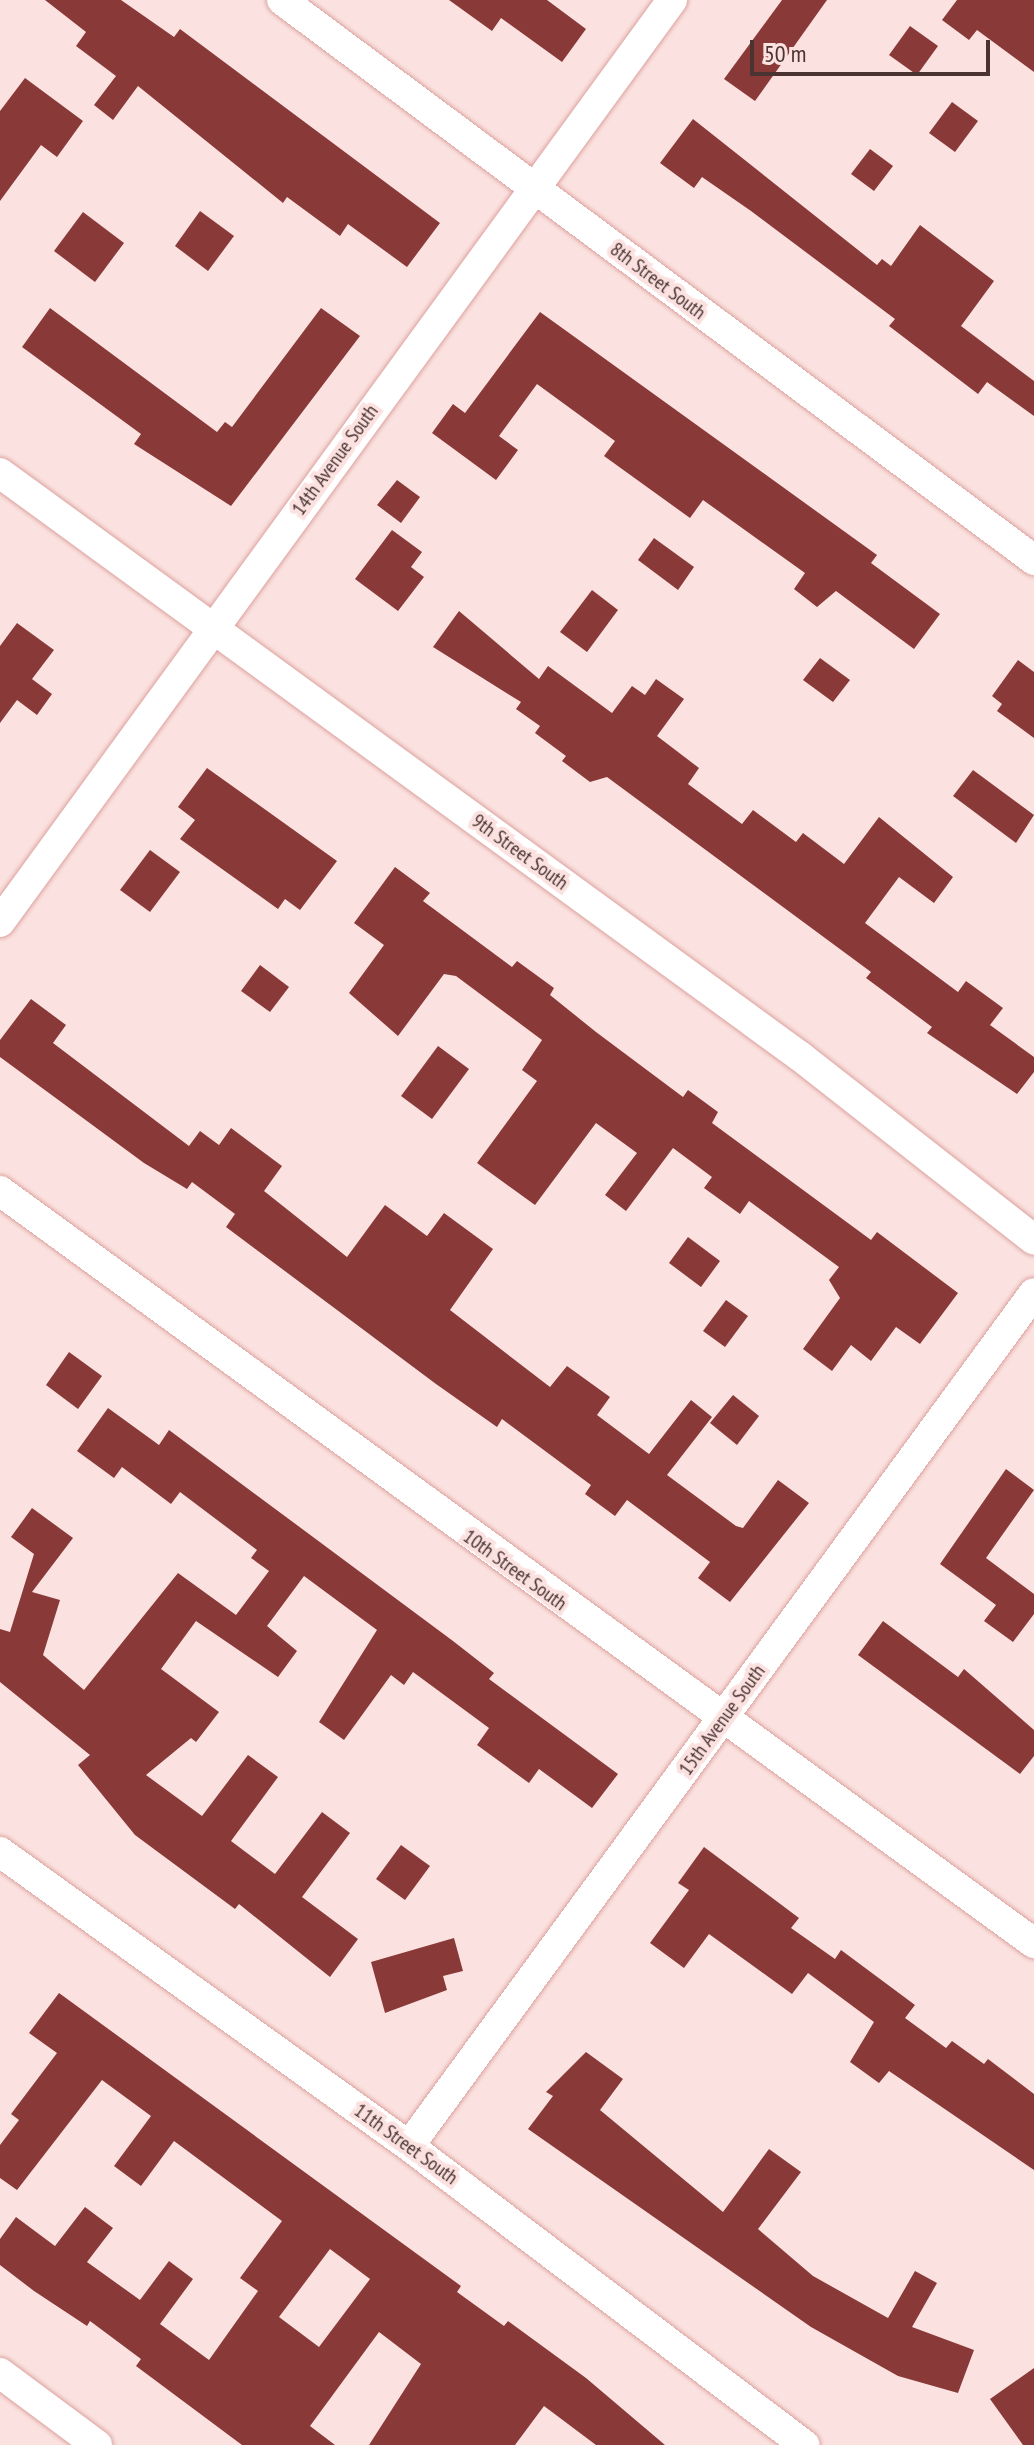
<!DOCTYPE html>
<html>
<head>
<meta charset="utf-8">
<style>
  body { margin:0 }
  #map { position:relative; width:1034px; height:2445px; overflow:hidden; background:#fbe2e0; font-family:"PT Sans Narrow",sans-serif }
  div>[style] { position:absolute }
  .building>* { inset:0; background:#893a38 }
  .roads { filter:drop-shadow(0 0 2px #dca29e) drop-shadow(0 0 2px #dca29e) }
  .street>* { height:30px; margin:-15px; padding:0 15px; transform-origin:15px; border-radius:15px; background:#fff }
  span { translate:-50% -50%; white-space:nowrap; text-align:center; line-height:1.15; -webkit-text-stroke:8px #fbe2e0; paint-order:stroke }
  .street-label { font-size:20px; color:#4a3331 }
  .scale { position:absolute; left:750px; top:40px; width:240px; height:36px; box-sizing:border-box; border:4px solid #4a3331; border-top:0; padding-left:10px; font-size:24px; line-height:28px; white-space:nowrap; color:#4a3331; -webkit-text-stroke:6px #fbe2e0; paint-order:stroke }
</style>
</head>
<body>
<div id="map">
  <div class="building">
    <div style="clip-path:polygon(45px 0,121px 0,174px 37px,180px 29px,440px 223px,407px 267px,348px 224px,340px 236px,287px 197px,283px 203px,138px 86px,113px 120px,94px 105px,116px 76px,76px 46px,86px 32px)"></div>
    <div style="clip-path:polygon(449px 0,547px 0,586px 29px,562px 62px,501px 18px,492px 31px)"></div>
    <div style="clip-path:polygon(782px 0,827px 0,755px 101px,724px 79px)"></div>
    <div style="clip-path:polygon(957px 0,1034px 0,1034px 72px,977px 30px,969px 40px,942px 20px)"></div>
    <div style="clip-path:polygon(910px 26px,938px 46px,917px 75px,889px 55px)"></div>
    <div style="clip-path:polygon(25px 78px,83px 121px,57px 157px,41px 145px,0 201px,0 111px)"></div>
    <div style="clip-path:polygon(952px 102px,978px 121px,955px 152px,929px 133px)"></div>
    <div style="clip-path:polygon(693px 119px,877px 265px,882px 259px,891px 266px,920px 225px,994px 281px,961px 326px,1034px 381px,1034px 416px,987px 382px,978px 394px,889px 326px,895px 319px,751px 211px,702px 177px,694px 188px,660px 163px)"></div>
    <div style="clip-path:polygon(870px 149px,893px 166px,874px 191px,851px 174px)"></div>
    <div style="clip-path:polygon(200px 211px,234px 236px,208px 271px,175px 246px)"></div>
    <div style="clip-path:polygon(83px 212px,124px 243px,95px 282px,54px 251px)"></div>
    <div style="clip-path:polygon(50px 308px,217px 432px,225px 422px,232px 427px,321px 308px,360px 336px,231px 506px,134px 444px,141px 434px,22px 347px)"></div>
    <div style="clip-path:polygon(540px 312px,877px 555px,871px 563px,940px 614px,914px 649px,836px 591px,817px 607px,794px 589px,805px 573px,703px 500px,690px 518px,604px 456px,615px 441px,537px 384px,499px 436px,518px 450px,496px 480px,432px 433px,453px 404px,465px 413px)"></div>
    <div style="clip-path:polygon(397px 480px,420px 497px,401px 523px,377px 505px)"></div>
    <div style="clip-path:polygon(392px 530px,422px 552px,411px 567px,424px 577px,398px 611px,355px 579px)"></div>
    <div style="clip-path:polygon(654px 538px,694px 567px,678px 590px,638px 560px)"></div>
    <div style="clip-path:polygon(592px 590px,618px 610px,587px 652px,560px 632px)"></div>
    <div style="clip-path:polygon(459px 611px,539px 679px,548px 666px,612px 713px,632px 686px,645px 695px,656px 679px,684px 699px,657px 736px,699px 768px,688px 784px,742px 824px,753px 810px,796px 842px,803px 833px,844px 864px,879px 817px,953px 877px,934px 903px,899px 877px,865px 923px,958px 992px,966px 981px,1003px 1008px,990px 1025px,1034px 1057px,1034px 1072px,1017px 1094px,927px 1033px,932px 1027px,866px 978px,871px 972px,607px 777px,590px 782px,562px 761px,566px 756px,535px 733px,540px 726px,516px 709px,521px 702px,433px 647px)"></div>
    <div style="clip-path:polygon(17px 623px,54px 650px,32px 679px,52px 694px,37px 715px,17px 700px,0 723px,0 646px)"></div>
    <div style="clip-path:polygon(820px 658px,850px 680px,833px 702px,803px 680px)"></div>
    <div style="clip-path:polygon(1018px 660px,1034px 672px,1034px 738px,997px 711px,1002px 704px,992px 696px)"></div>
    <div style="clip-path:polygon(207px 768px,337px 861px,300px 910px,285px 899px,278px 909px,180px 839px,195px 820px,178px 807px)"></div>
    <div style="clip-path:polygon(973px 770px,1034px 815px,1016px 843px,953px 796px)"></div>
    <div style="clip-path:polygon(150px 850px,180px 872px,150px 912px,120px 890px)"></div>
    <div style="clip-path:polygon(395px 867px,430px 893px,423px 901px,512px 967px,517px 961px,554px 988px,550px 995px,596px 1032px,683px 1097px,688px 1090px,718px 1112px,712px 1123px,871px 1240px,877px 1232px,958px 1293px,920px 1344px,896px 1327px,871px 1361px,851px 1345px,832px 1371px,803px 1349px,840px 1298px,829px 1280px,839px 1267px,749px 1201px,740px 1214px,704px 1188px,712px 1177px,673px 1148px,626px 1211px,605px 1195px,637px 1153px,596px 1123px,535px 1205px,477px 1163px,537px 1081px,522px 1070px,542px 1040px,456px 976px,444px 974px,398px 1036px,349px 993px,384px 945px,354px 923px)"></div>
    <div style="clip-path:polygon(260px 965px,289px 987px,270px 1012px,241px 991px)"></div>
    <div style="clip-path:polygon(31px 999px,66px 1025px,53px 1043px,189px 1146px,200px 1131px,219px 1145px,231px 1128px,282px 1166px,264px 1191px,347px 1257px,385px 1205px,427px 1236px,444px 1213px,493px 1249px,450px 1310px,550px 1387px,567px 1366px,610px 1397px,597px 1415px,649px 1454px,691px 1400px,712px 1417px,667px 1475px,736px 1526px,743px 1528px,778px 1480px,809px 1503px,730px 1602px,698px 1578px,710px 1562px,627px 1500px,615px 1516px,585px 1494px,591px 1485px,502px 1419px,497px 1427px,436px 1384px,226px 1227px,235px 1214px,192px 1182px,187px 1189px,144px 1163px,0 1057px,0 1040px)"></div>
    <div style="clip-path:polygon(438px 1046px,469px 1069px,432px 1119px,401px 1096px)"></div>
    <div style="clip-path:polygon(688px 1237px,720px 1261px,701px 1287px,669px 1263px)"></div>
    <div style="clip-path:polygon(726px 1300px,748px 1316px,725px 1347px,703px 1331px)"></div>
    <div style="clip-path:polygon(69px 1352px,102px 1376px,78px 1409px,46px 1385px)"></div>
    <div style="clip-path:polygon(733px 1395px,759px 1416px,737px 1445px,710px 1423px)"></div>
    <div style="clip-path:polygon(108px 1408px,159px 1445px,169px 1430px,453px 1641px,494px 1673px,489px 1679px,618px 1774px,592px 1808px,539px 1769px,529px 1783px,477px 1745px,489px 1728px,413px 1672px,404px 1685px,391px 1675px,344px 1740px,319px 1722px,377px 1630px,304px 1576px,267px 1626px,297px 1651px,278px 1677px,196px 1621px,161px 1669px,219px 1712px,196px 1742px,191px 1738px,146px 1775px,202px 1816px,248px 1755px,278px 1777px,231px 1841px,275px 1874px,322px 1812px,350px 1833px,302px 1897px,358px 1939px,330px 1977px,239px 1904px,235px 1909px,135px 1835px,78px 1765px,90px 1755px,0 1682px,0 1629px,10px 1632px,34px 1554px,11px 1537px,32px 1508px,73px 1538px,32px 1592px,60px 1600px,43px 1655px,84px 1690px,178px 1573px,236px 1615px,269px 1571px,251px 1558px,257px 1550px,180px 1492px,171px 1504px,122px 1467px,114px 1478px,77px 1451px)"></div>
    <div style="clip-path:polygon(1006px 1469px,1034px 1490px,986px 1558px,1034px 1594px,1034px 1614px,1013px 1642px,984px 1621px,996px 1605px,940px 1564px)"></div>
    <div style="clip-path:polygon(883px 1621px,958px 1677px,964px 1669px,1034px 1730px,1034px 1756px,1020px 1774px,858px 1655px)"></div>
    <div style="clip-path:polygon(401px 1845px,430px 1866px,405px 1900px,376px 1879px)"></div>
    <div style="clip-path:polygon(704px 1847px,799px 1918px,791px 1928px,835px 1959px,841px 1950px,915px 2005px,905px 2018px,946px 2048px,952px 2041px,984px 2064px,988px 2059px,1034px 2094px,1034px 2170px,889px 2071px,879px 2083px,850px 2062px,874px 2022px,808px 1973px,792px 1994px,709px 1934px,684px 1968px,650px 1943px,689px 1890px,678px 1883px)"></div>
    <div style="clip-path:polygon(454px 1938px,463px 1971px,443px 1976px,447px 1990px,385px 2013px,371px 1962px)"></div>
    <div style="clip-path:polygon(evenodd,59px 1993px,461px 2286px,457px 2292px,504px 2326px,508px 2321px,586px 2378px,665px 2445px,596px 2445px,544px 2406px,515px 2445px,369px 2445px,421px 2364px,379px 2332px,310px 2426px,335px 2445px,242px 2445px,136px 2366px,141px 2359px,90px 2321px,87px 2326px,34px 2291px,0 2265px,0 2239px,16px 2217px,55px 2246px,85px 2207px,113px 2228px,87px 2262px,140px 2300px,169px 2261px,193px 2279px,160px 2324px,209px 2360px,258px 2291px,240px 2278px,282px 2221px,174px 2141px,141px 2186px,114px 2166px,151px 2116px,102px 2080px,17px 2190px,0 2178px,0 2145px,19px 2120px,11px 2114px,57px 2053px,29px 2033px,59px 1993px,330px 2249px,370px 2279px,319px 2347px,279px 2317px,330px 2249px)"></div>
    <div style="clip-path:polygon(586px 2052px,623px 2079px,600px 2110px,723px 2212px,769px 2149px,801px 2172px,758px 2229px,813px 2276px,888px 2318px,915px 2271px,937px 2283px,912px 2327px,974px 2350px,958px 2393px,898px 2376px,811px 2327px,528px 2129px,553px 2096px,546px 2092px)"></div>
    <div style="clip-path:polygon(1034px 2368px,1034px 2445px,1023px 2445px,990px 2399px)"></div>
  </div>
  <div class="roads">
    <div class="street">
      <div style="left:282px;top:0;width:938px;rotate:36.67deg"></div>
      <div style="left:0;top:473px;width:991px;rotate:36.1deg"></div>
      <div style="left:801px;top:1057px;width:296px;rotate:38.1deg"></div>
      <div style="left:0;top:922px;width:1141px;rotate:-53.91deg"></div>
      <div style="left:0;top:1191px;width:1279px;rotate:36.03deg"></div>
      <div style="left:0;top:1852px;width:504px;rotate:35.71deg"></div>
      <div style="left:409px;top:2146px;width:496px;rotate:37.1deg"></div>
      <div style="left:409px;top:2146px;width:1057px;rotate:-53.77deg"></div>
      <div style="left:0;top:2373px;width:121px;rotate:36.6deg"></div>
    </div>
  </div>
  <div class="street-label">
    <span style="left:658px;top:281px;rotate:37deg">8th Street South</span>
    <span style="left:335px;top:460px;rotate:-54deg">14th Avenue South</span>
    <span style="left:520px;top:852px;rotate:36deg">9th Street South</span>
    <span style="left:515px;top:1570px;rotate:36deg">10th Street South</span>
    <span style="left:722px;top:1720px;rotate:-54deg">15th Avenue South</span>
    <span style="left:406px;top:2144px;rotate:36deg">11th Street South</span>
  </div>
  <div class="scale">50 m</div>
</div>
</body>
</html>
